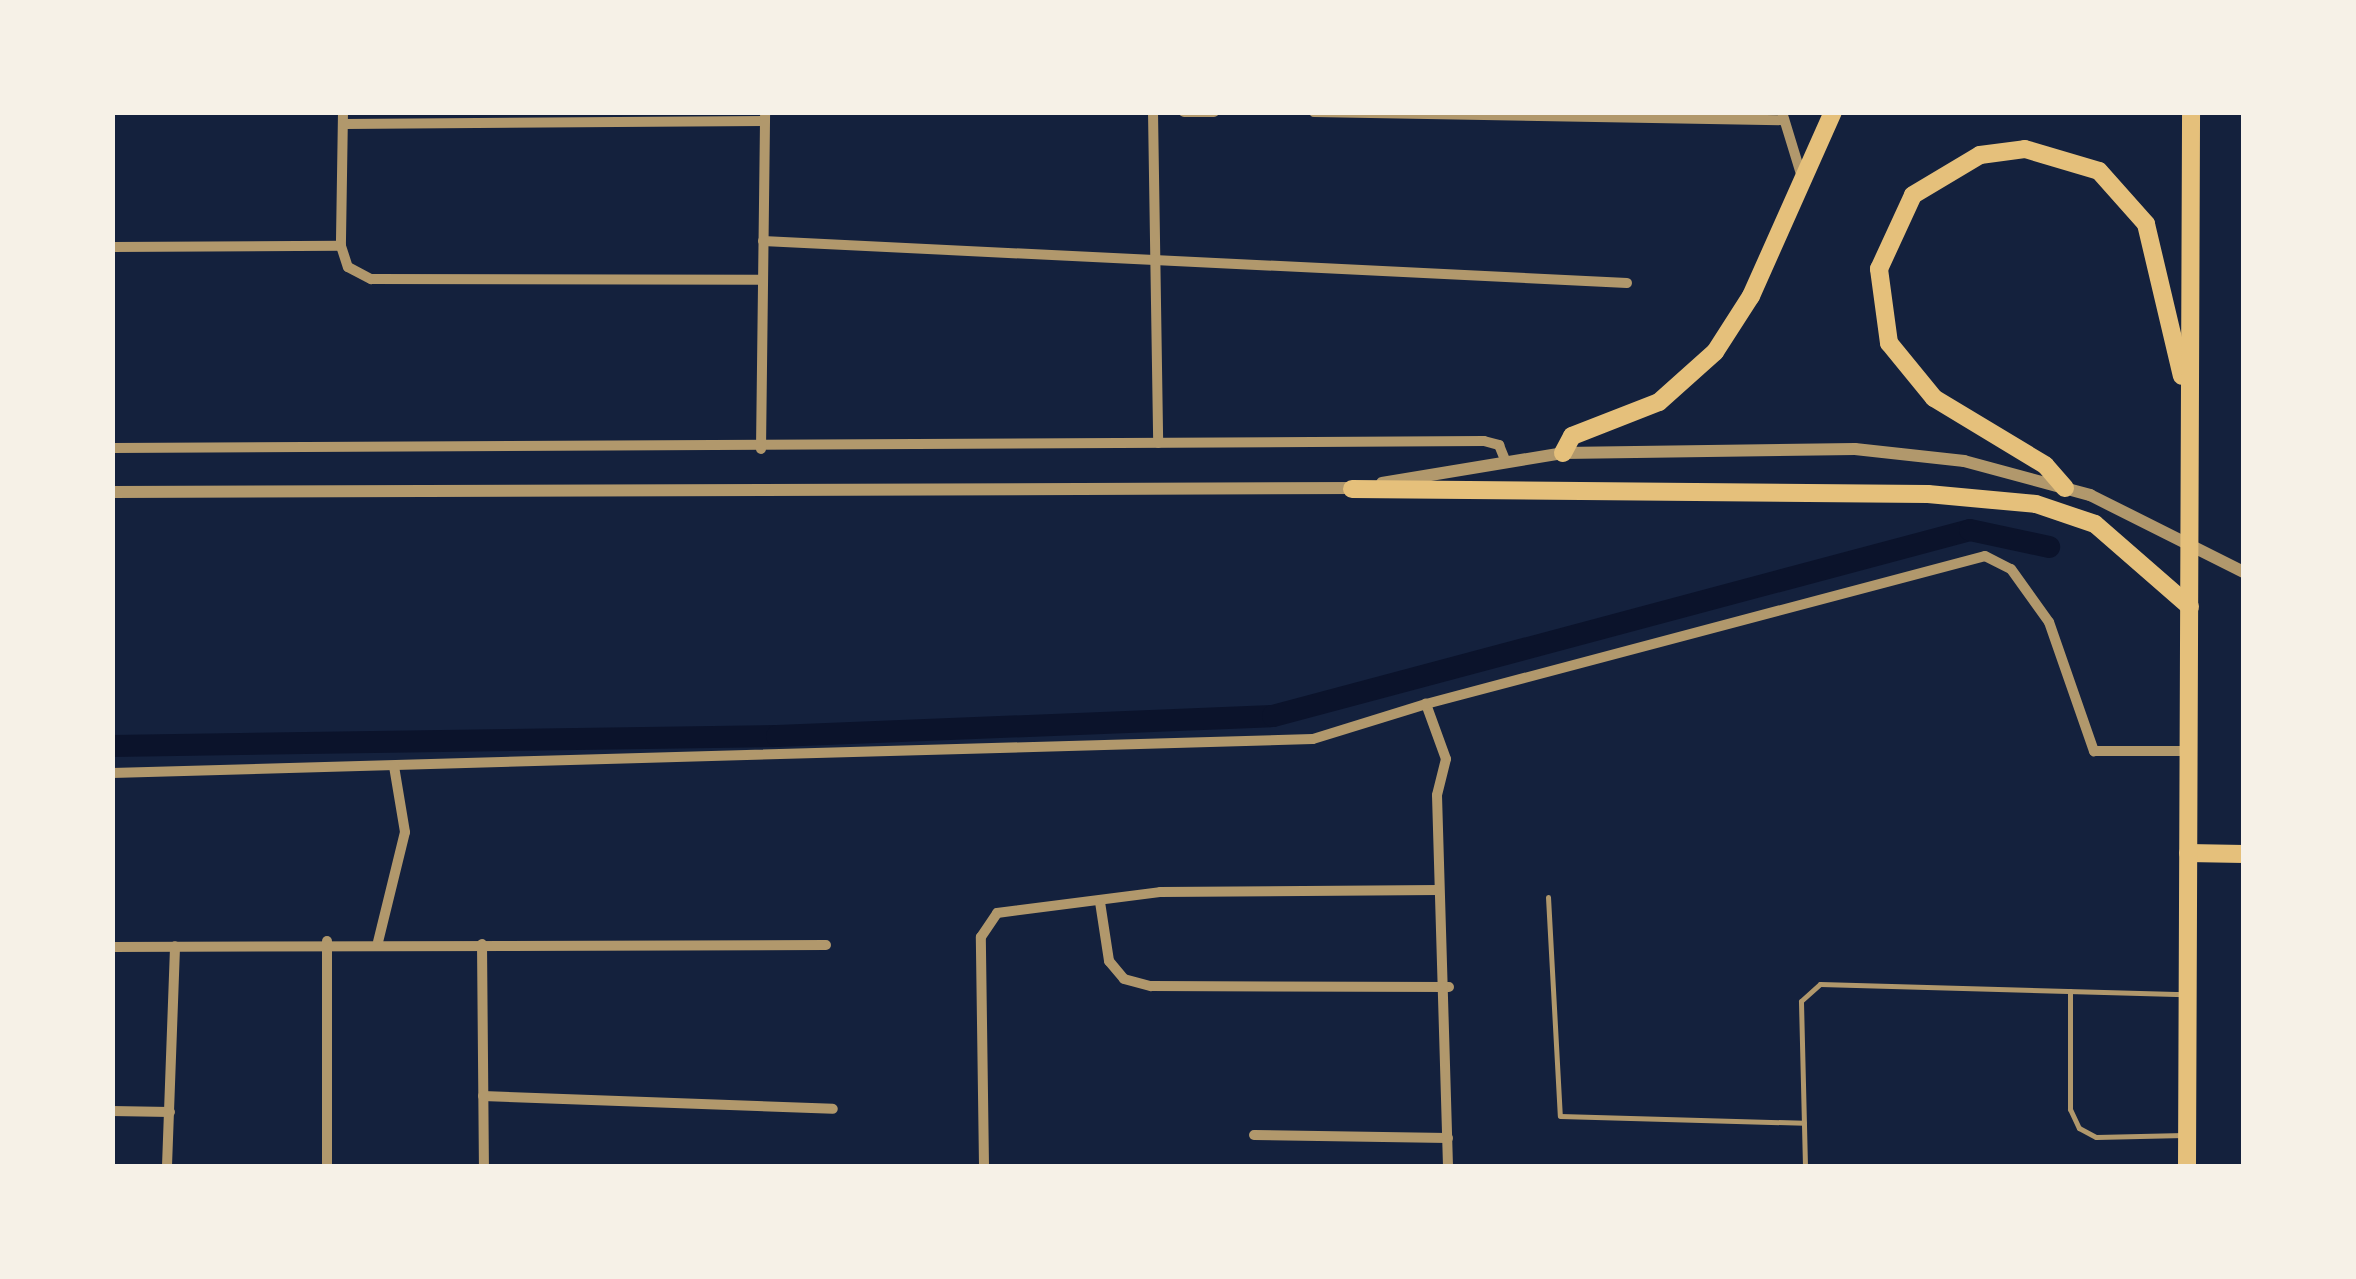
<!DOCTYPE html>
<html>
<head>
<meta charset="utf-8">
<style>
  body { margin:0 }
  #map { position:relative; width:2356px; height:1279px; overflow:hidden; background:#14213d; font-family:"PT Serif",serif }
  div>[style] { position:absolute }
  .canal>* { height:22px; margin:-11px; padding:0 11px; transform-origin:11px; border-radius:11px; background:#0b132b }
  .service>* { height:5px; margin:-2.5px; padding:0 2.5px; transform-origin:2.5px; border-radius:2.5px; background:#b1986c }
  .minor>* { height:10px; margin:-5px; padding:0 5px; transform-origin:5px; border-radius:5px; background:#b1986c }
  .tertiary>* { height:12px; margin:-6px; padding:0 6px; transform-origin:6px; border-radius:6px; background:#b1986c }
  .trunk>* { height:18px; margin:-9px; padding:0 9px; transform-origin:9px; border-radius:9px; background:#e5c07b }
  span { translate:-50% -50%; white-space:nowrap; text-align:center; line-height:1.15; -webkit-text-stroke:8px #f6f1e7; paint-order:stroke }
  .frame { position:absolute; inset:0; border:115px solid #f6f1e7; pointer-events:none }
</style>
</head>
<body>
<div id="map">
  <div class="canal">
    <div style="left:112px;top:746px;width:665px;rotate:-0.86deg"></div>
    <div style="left:777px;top:736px;width:496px;rotate:-2.3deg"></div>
    <div style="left:1273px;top:716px;width:721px;rotate:-14.94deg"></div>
    <div style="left:1970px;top:530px;width:81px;rotate:12.1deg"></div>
  </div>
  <div class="service">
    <div style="left:1548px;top:897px;width:219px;rotate:86.9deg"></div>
    <div style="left:1560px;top:1116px;width:244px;rotate:1.6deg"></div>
    <div style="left:2070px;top:991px;width:118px;rotate:90deg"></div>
    <div style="left:2070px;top:1109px;width:21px;rotate:65deg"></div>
    <div style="left:2079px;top:1128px;width:19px;rotate:28deg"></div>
    <div style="left:2096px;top:1137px;width:88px;rotate:-1.3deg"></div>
    <div style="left:1805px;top:1166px;width:165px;rotate:-91.4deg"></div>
    <div style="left:1801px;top:1001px;width:25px;rotate:-42deg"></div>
    <div style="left:1820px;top:984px;width:365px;rotate:1.6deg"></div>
  </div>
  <div class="minor">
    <div style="left:343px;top:112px;width:134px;rotate:90.9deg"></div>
    <div style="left:341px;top:246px;width:22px;rotate:72deg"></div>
    <div style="left:348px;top:267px;width:26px;rotate:28deg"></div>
    <div style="left:371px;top:279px;width:392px;rotate:0.1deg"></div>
    <div style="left:1153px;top:112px;width:331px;rotate:89.1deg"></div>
    <div style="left:1184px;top:112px;width:30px"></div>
    <div style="left:1314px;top:112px;width:470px;rotate:1deg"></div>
    <div style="left:1782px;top:112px;width:65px;rotate:73deg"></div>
    <div style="left:344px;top:124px;width:421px;rotate:-0.4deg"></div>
    <div style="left:763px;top:241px;width:865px;rotate:2.78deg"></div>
    <div style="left:112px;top:247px;width:229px;rotate:-0.3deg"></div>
    <div style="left:112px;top:448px;width:1372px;rotate:-0.29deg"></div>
    <div style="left:1484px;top:441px;width:16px;rotate:15deg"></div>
    <div style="left:1499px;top:445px;width:18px;rotate:68deg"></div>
    <div style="left:761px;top:449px;width:337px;rotate:-89.3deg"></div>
    <div style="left:112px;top:773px;width:1201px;rotate:-1.62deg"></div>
    <div style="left:1313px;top:739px;width:118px;rotate:-17.2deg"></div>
    <div style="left:1100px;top:902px;width:60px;rotate:81.3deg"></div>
    <div style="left:1109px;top:961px;width:23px;rotate:50deg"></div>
    <div style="left:1124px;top:979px;width:28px;rotate:15deg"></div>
    <div style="left:1151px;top:986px;width:298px;rotate:0.2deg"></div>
    <div style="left:378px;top:942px;width:113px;rotate:-76.2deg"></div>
    <div style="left:405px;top:832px;width:67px;rotate:-99.5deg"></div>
    <div style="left:482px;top:944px;width:222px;rotate:89.5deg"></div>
    <div style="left:112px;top:947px;width:714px;rotate:-0.16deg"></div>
    <div style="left:483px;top:1096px;width:350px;rotate:2.1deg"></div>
    <div style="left:112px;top:1111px;width:58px;rotate:1deg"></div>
    <div style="left:1254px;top:1135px;width:194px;rotate:0.9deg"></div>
    <div style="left:167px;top:1166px;width:220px;rotate:-87.9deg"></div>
    <div style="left:327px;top:1166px;width:225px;rotate:-90deg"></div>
    <div style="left:984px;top:1166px;width:229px;rotate:-90.8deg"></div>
    <div style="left:981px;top:937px;width:29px;rotate:-56deg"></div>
    <div style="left:997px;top:913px;width:164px;rotate:-7.3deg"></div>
    <div style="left:1160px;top:892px;width:279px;rotate:-0.4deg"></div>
    <div style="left:1448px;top:1166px;width:371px;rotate:-91.7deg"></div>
    <div style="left:1437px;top:795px;width:37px;rotate:-76deg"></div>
    <div style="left:1446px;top:759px;width:59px;rotate:-110deg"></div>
    <div style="left:1426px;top:704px;width:578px;rotate:-14.83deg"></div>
    <div style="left:1985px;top:556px;width:29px;rotate:27deg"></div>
    <div style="left:2011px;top:569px;width:65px;rotate:54.4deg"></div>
    <div style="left:2049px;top:622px;width:137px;rotate:70.8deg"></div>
    <div style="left:2094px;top:751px;width:95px"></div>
  </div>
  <div class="tertiary">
    <div style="left:1382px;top:483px;width:183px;rotate:-9.4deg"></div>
    <div style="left:1563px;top:453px;width:292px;rotate:-0.8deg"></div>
    <div style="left:1855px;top:449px;width:110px;rotate:6.3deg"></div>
    <div style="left:1964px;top:461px;width:131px;rotate:15.1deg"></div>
    <div style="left:2090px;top:495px;width:172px;rotate:26.6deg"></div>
    <div style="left:112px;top:492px;width:1246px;rotate:-0.18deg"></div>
  </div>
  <div class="trunk">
    <div style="left:1563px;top:453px;width:19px;rotate:-62deg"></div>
    <div style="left:1572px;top:436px;width:93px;rotate:-21.3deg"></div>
    <div style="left:1659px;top:402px;width:75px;rotate:-41.8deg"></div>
    <div style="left:1715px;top:352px;width:67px;rotate:-57.3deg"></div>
    <div style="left:1751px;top:296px;width:201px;rotate:-66deg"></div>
    <div style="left:2065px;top:488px;width:30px;rotate:-131deg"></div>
    <div style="left:2045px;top:465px;width:130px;rotate:-148.9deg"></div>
    <div style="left:1934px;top:398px;width:71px;rotate:-129.3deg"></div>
    <div style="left:1889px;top:343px;width:75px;rotate:-97.7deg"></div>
    <div style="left:1879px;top:269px;width:81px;rotate:-65.3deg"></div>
    <div style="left:1913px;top:195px;width:78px;rotate:-30.8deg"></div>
    <div style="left:1980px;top:155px;width:45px;rotate:-7.6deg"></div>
    <div style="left:2025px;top:149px;width:77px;rotate:16.6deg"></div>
    <div style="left:2099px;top:171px;width:71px;rotate:48.4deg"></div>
    <div style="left:2146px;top:224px;width:156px;rotate:76.7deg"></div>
    <div style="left:1352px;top:489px;width:576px;rotate:0.5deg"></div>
    <div style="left:1928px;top:494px;width:108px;rotate:5.3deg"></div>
    <div style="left:2036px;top:504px;width:62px;rotate:18.7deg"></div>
    <div style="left:2095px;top:524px;width:126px;rotate:41.1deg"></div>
    <div style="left:2188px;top:853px;width:56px;rotate:1deg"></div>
    <div style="left:2187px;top:1166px;width:1054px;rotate:-89.78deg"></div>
  </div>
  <div class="frame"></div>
</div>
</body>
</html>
